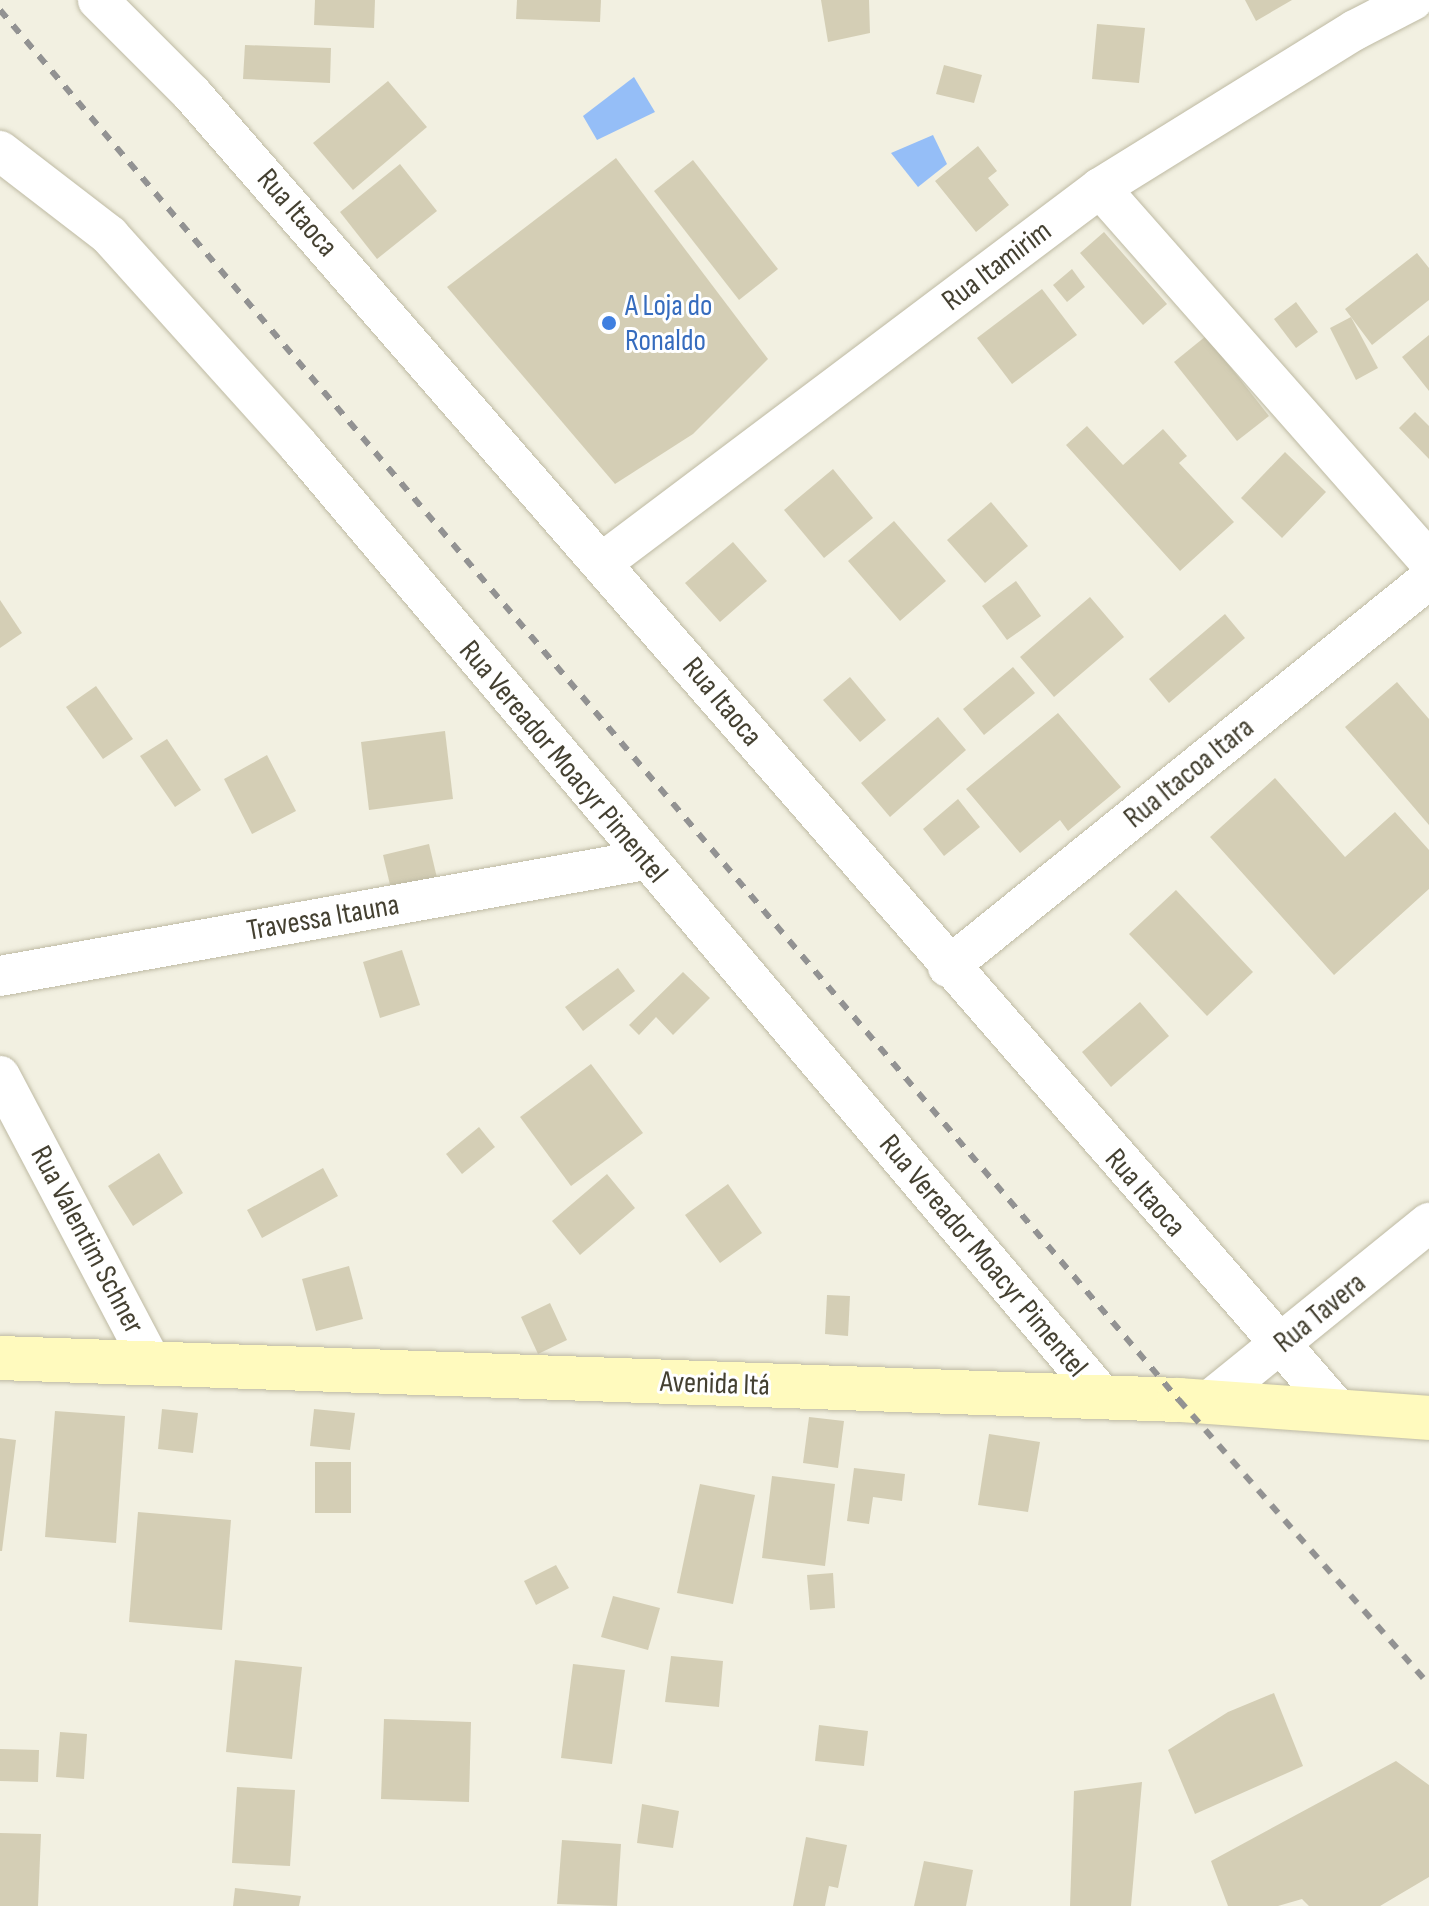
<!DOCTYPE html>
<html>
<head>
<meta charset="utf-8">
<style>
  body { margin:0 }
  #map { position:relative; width:1429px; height:1906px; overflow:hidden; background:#f2f0e1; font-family:"Sofia Sans Condensed",sans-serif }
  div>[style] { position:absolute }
  .water>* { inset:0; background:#95bef7 }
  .building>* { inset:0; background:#d4ceb5 }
  .roads { filter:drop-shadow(0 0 2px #bebaa3) drop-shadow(0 0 2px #bebaa3) }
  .street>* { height:40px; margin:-20px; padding:0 20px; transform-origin:20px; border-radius:20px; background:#fff }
  .secondary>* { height:44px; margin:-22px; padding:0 22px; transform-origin:22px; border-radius:22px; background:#fffabe }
  .rail>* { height:6px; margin-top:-3px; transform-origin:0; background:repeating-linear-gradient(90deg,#929292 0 10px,transparent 0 20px) }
  .dots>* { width:22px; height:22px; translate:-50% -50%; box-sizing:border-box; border:4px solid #fff; border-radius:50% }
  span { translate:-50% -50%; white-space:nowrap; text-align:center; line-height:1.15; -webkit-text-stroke:6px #fff; paint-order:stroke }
  .street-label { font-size:30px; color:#444031 }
  .shop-label { font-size:30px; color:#366cbe }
  .left { translate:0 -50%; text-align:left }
</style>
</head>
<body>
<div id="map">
  <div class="water">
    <div style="clip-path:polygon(634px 77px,655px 112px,597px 140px,583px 116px)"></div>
    <div style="clip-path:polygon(933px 135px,947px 164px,918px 187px,891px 153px)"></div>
  </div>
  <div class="building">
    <div style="clip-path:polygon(315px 0,375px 0,374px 28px,314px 25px)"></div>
    <div style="clip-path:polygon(517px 0,601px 0,600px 22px,516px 19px)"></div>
    <div style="clip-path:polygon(821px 0,869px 0,870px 33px,828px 42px)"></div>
    <div style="clip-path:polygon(1245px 0,1292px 0,1256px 21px)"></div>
    <div style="clip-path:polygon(1097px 24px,1145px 28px,1139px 83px,1092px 79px)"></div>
    <div style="clip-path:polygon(245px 45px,331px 48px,330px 83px,243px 79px)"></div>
    <div style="clip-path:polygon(944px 65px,982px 75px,974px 103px,936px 94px)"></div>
    <div style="clip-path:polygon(388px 81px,427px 127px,353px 190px,313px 143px)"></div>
    <div style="clip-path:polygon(978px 146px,997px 171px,988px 178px,1009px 205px,976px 232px,935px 181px)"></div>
    <div style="clip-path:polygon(616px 158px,768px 359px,693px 434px,615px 484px,447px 287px)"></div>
    <div style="clip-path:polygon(693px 160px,778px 269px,739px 300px,654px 191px)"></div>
    <div style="clip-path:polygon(400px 164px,437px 211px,377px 259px,340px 212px)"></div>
    <div style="clip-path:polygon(1104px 232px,1167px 304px,1143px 325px,1080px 253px)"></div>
    <div style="clip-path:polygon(1417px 253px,1429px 268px,1429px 300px,1372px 345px,1345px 309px)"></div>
    <div style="clip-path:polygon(1072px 269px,1085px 287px,1067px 302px,1053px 285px)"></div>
    <div style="clip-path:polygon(1042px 289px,1077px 335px,1012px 384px,977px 338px)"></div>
    <div style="clip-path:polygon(1296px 302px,1318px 332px,1296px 348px,1274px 319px)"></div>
    <div style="clip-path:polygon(1351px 317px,1378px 368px,1356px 380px,1330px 328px)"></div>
    <div style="clip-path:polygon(1429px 335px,1429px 391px,1402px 357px)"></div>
    <div style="clip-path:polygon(1206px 336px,1269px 416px,1237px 441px,1174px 362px)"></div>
    <div style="clip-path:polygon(1415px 412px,1429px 426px,1429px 459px,1399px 428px)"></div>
    <div style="clip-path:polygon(1087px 426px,1123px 465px,1163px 429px,1187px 456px,1179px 463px,1234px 522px,1180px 571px,1066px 445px)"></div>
    <div style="clip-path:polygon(1285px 452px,1326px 492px,1282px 538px,1241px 498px)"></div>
    <div style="clip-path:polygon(833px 469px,873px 518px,824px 558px,784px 510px)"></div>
    <div style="clip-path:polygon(991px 502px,1028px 546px,985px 583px,947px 540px)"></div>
    <div style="clip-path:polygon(894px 521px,946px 581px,900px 621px,848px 561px)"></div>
    <div style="clip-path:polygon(733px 542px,767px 581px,720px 622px,685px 583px)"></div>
    <div style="clip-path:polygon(1016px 581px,1041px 616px,1007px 640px,982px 606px)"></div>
    <div style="clip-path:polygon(1090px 597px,1124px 637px,1054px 697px,1020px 657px)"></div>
    <div style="clip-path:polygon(0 600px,22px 633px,0 648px)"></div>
    <div style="clip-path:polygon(1225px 614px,1245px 638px,1169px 703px,1149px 679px)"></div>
    <div style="clip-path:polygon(1013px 667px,1035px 693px,984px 735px,963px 709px)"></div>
    <div style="clip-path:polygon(850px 677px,886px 720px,860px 742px,823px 700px)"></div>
    <div style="clip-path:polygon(1397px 682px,1429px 719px,1429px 825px,1345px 727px)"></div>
    <div style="clip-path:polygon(96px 686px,133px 739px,103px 759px,66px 707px)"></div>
    <div style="clip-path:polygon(1058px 713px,1121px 787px,1068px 831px,1060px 820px,1020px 853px,966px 789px)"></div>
    <div style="clip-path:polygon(938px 717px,966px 750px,890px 817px,861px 783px)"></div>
    <div style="clip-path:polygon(445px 731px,453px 799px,369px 810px,361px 742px)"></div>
    <div style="clip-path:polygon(167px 739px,201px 790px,175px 807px,140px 756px)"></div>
    <div style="clip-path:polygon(267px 755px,296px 811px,252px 834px,224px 779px)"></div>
    <div style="clip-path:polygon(1275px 778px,1345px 857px,1395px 812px,1429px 850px,1429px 889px,1334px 975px,1210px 837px)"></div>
    <div style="clip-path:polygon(958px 799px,980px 827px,944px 856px,923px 829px)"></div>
    <div style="clip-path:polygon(429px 844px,437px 878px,391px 889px,383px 855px)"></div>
    <div style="clip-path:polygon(1176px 890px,1253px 972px,1207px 1016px,1129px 934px)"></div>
    <div style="clip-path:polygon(402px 950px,420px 1005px,380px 1018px,363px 962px)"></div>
    <div style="clip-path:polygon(618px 968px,635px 991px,583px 1031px,565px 1007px)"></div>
    <div style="clip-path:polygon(683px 972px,710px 998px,673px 1035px,656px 1017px,639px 1035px,629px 1025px)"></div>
    <div style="clip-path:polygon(1140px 1002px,1169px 1036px,1111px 1087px,1082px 1052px)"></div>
    <div style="clip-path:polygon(591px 1064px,643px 1133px,571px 1186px,520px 1117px)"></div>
    <div style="clip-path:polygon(479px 1127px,495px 1147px,462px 1174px,446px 1154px)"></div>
    <div style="clip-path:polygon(159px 1153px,183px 1193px,133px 1226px,108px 1186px)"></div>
    <div style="clip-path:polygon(323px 1168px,338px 1196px,262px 1238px,247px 1210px)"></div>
    <div style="clip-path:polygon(607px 1174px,635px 1208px,580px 1255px,552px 1221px)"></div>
    <div style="clip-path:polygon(728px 1184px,762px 1233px,720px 1263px,685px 1215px)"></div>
    <div style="clip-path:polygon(349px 1266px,363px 1319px,316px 1331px,302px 1279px)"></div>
    <div style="clip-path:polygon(827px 1295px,850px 1296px,848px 1336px,825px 1334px)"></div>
    <div style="clip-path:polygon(550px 1303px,567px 1340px,538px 1354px,521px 1317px)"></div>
    <div style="clip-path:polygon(162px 1409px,198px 1413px,193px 1453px,158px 1449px)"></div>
    <div style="clip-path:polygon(314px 1409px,355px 1413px,350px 1450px,310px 1446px)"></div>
    <div style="clip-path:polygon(55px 1411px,125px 1416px,116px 1543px,45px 1537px)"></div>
    <div style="clip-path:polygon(809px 1417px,844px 1421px,838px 1468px,803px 1463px)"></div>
    <div style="clip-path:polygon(989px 1434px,1040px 1442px,1028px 1512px,978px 1505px)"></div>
    <div style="clip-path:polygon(0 1438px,16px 1440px,2px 1551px,0 1551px)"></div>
    <div style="clip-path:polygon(315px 1462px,351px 1462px,351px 1513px,315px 1513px)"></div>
    <div style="clip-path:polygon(854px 1468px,905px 1474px,902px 1501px,873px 1497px,869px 1524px,847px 1521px)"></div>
    <div style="clip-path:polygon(772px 1476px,835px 1484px,825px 1566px,762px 1558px)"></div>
    <div style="clip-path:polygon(700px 1484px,755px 1495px,733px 1604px,677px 1593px)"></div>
    <div style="clip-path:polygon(138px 1512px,231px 1520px,222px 1630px,129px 1622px)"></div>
    <div style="clip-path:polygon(556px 1565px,569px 1588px,536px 1605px,524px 1581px)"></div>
    <div style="clip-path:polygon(833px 1573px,835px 1608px,810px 1610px,807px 1575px)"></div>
    <div style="clip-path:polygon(613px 1596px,660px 1608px,648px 1650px,601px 1637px)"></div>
    <div style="clip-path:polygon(671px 1656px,723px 1661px,719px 1707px,665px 1702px)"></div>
    <div style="clip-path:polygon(235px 1660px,302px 1667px,292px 1759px,226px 1752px)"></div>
    <div style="clip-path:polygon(573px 1664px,625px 1670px,612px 1764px,561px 1758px)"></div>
    <div style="clip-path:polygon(1274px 1693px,1303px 1766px,1195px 1814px,1168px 1750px,1228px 1712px)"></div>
    <div style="clip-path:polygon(384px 1719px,471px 1722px,469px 1802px,381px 1799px)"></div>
    <div style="clip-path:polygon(819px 1725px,868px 1731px,864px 1766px,815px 1761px)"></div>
    <div style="clip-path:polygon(60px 1732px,87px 1734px,84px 1779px,56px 1777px)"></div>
    <div style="clip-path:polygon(0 1749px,39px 1750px,38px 1782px,0 1781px)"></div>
    <div style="clip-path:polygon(1396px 1761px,1429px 1785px,1429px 1877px,1380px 1906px,1309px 1906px,1302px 1899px,1278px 1906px,1228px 1906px,1211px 1861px)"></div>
    <div style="clip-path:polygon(1142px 1782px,1131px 1906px,1070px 1906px,1074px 1791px)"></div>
    <div style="clip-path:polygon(237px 1787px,295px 1790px,290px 1866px,232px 1863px)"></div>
    <div style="clip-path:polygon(642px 1804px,679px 1811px,673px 1848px,637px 1843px)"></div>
    <div style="clip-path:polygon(0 1833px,41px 1834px,38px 1906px,0 1906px)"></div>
    <div style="clip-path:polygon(806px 1837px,847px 1845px,838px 1888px,829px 1886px,825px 1906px,793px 1906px)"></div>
    <div style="clip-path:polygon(562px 1840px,621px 1844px,617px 1906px,557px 1904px)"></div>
    <div style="clip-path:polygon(924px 1861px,973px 1870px,966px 1906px,914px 1906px)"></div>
    <div style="clip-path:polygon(235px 1888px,301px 1896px,299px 1906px,233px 1906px)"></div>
  </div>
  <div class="roads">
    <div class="street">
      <div style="left:98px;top:0;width:133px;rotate:45deg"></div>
      <div style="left:192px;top:94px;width:1746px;rotate:48.95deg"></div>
      <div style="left:0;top:151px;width:138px;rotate:37.6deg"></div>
      <div style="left:109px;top:235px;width:283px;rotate:48deg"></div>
      <div style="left:298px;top:445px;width:1247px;rotate:49.78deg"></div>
      <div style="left:1100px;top:188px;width:497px;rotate:48.6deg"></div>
      <div style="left:603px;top:562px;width:622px;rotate:-36.96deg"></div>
      <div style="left:1100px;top:188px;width:300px;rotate:-31.8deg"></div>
      <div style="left:1355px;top:30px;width:65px;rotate:-27.3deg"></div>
      <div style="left:948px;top:967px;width:618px;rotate:-38.89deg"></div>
      <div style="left:0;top:976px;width:655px;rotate:-10.2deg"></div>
      <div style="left:0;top:1076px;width:323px;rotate:62.2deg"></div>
      <div style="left:1209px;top:1401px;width:283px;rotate:-39deg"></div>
    </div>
    <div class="secondary">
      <div style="left:0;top:1358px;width:1180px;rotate:2.04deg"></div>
      <div style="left:1179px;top:1400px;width:251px;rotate:4.1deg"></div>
    </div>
  </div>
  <div class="rail">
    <div style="left:0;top:10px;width:1823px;rotate:49.7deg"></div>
    <div style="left:1179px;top:1400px;width:379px;rotate:48.7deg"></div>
  </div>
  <div class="dots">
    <div style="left:609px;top:323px;background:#3f7fe0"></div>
  </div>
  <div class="street-label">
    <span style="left:297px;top:213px;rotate:49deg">Rua Itaoca</span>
    <span style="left:997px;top:266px;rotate:-37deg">Rua Itamirim</span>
    <span style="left:722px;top:702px;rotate:50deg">Rua Itaoca</span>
    <span style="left:563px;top:762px;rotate:50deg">Rua Vereador Moacyr Pimentel</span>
    <span style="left:1189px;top:773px;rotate:-39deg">Rua Itacoa Itara</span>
    <span style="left:323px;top:918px;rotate:-10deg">Travessa Itauna</span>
    <span style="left:1145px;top:1193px;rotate:49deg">Rua Itaoca</span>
    <span style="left:87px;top:1240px;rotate:62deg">Rua Valentim Schner</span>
    <span style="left:983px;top:1256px;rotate:50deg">Rua Vereador Moacyr Pimentel</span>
    <span style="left:1320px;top:1313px;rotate:-39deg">Rua Tavera</span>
    <span style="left:715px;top:1384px;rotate:2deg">Avenida Itá</span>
  </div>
  <div class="shop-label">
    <span class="left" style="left:625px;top:323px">A Loja do<br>Ronaldo</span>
  </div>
</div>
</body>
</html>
